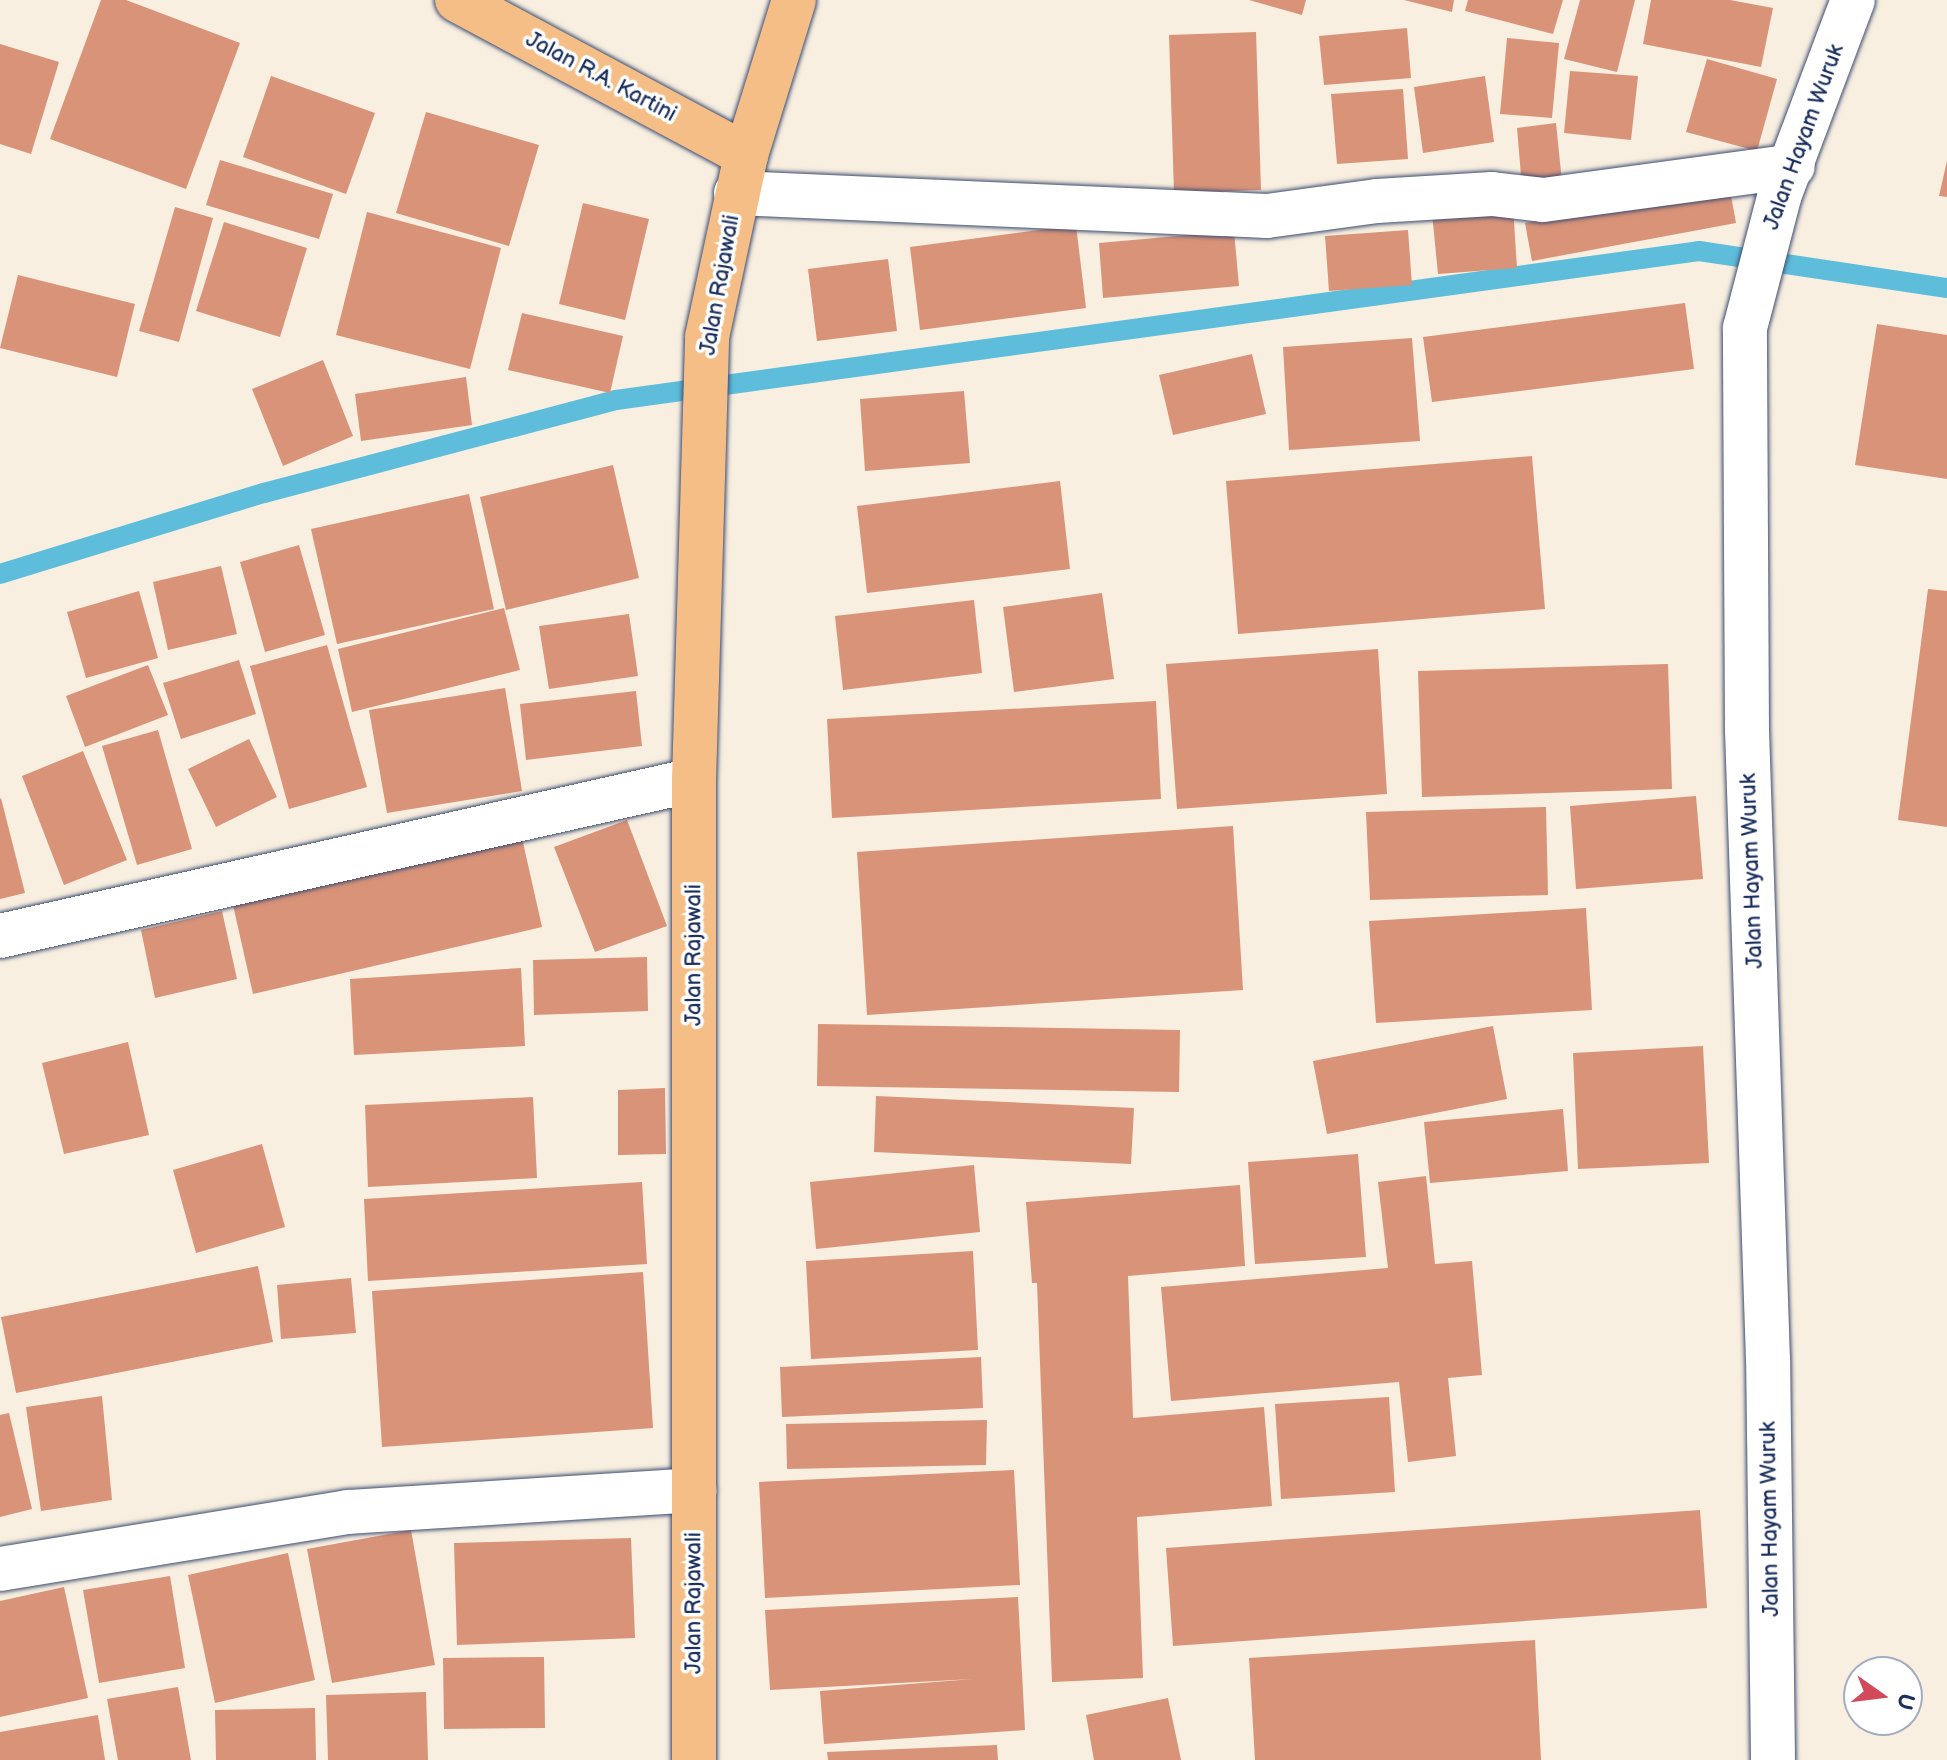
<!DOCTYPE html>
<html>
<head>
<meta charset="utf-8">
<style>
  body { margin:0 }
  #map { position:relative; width:1947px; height:1760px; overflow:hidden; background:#f8efe0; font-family:"Balsamiq Sans",sans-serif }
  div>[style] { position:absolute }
  .stream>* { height:20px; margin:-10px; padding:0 10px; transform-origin:10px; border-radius:10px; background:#5dbddb }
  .building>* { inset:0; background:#d99378 }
  .roads { filter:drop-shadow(0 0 2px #3c4c72) drop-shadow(0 0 2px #3c4c72) }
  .minor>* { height:44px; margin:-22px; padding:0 22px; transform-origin:22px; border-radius:22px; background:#fff }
  .major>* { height:44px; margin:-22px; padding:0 22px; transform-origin:22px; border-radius:22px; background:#f5be86 }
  span { translate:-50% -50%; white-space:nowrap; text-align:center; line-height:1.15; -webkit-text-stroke:7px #fff; paint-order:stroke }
  .street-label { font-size:22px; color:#1b2f5e }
  .north { position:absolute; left:1843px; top:1656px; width:80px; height:80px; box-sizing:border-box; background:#fff; border:2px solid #a4acbf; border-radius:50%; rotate:104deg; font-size:22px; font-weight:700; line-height:32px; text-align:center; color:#1b2f5e }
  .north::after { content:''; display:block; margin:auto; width:28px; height:36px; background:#d1495b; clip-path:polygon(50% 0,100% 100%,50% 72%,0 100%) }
</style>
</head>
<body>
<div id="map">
  <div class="stream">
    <div style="left:0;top:574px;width:276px;rotate:-17.1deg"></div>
    <div style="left:264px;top:493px;width:364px;rotate:-14.8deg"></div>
    <div style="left:616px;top:400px;width:1093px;rotate:-7.83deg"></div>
    <div style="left:1699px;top:251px;width:251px;rotate:8.5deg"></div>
  </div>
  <div class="building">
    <div style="clip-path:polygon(101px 0,126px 0,240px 43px,186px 189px,50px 139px)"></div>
    <div style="clip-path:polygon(1249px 0,1306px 0,1302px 15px)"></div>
    <div style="clip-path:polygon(1404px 0,1454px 0,1452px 12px)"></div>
    <div style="clip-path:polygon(1468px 0,1563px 0,1553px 34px,1465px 11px)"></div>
    <div style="clip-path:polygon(1580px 0,1635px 0,1617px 72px,1564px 59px)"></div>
    <div style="clip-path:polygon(1651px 0,1730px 0,1773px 8px,1761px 67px,1643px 44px)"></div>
    <div style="clip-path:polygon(1407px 28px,1411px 78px,1324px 85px,1319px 36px)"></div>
    <div style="clip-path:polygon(1256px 32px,1261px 190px,1174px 193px,1169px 35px)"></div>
    <div style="clip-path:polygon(1507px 38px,1559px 43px,1552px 118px,1500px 114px)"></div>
    <div style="clip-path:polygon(0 44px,59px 62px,31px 154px,0 144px)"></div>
    <div style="clip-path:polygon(1707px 59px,1777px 79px,1757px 151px,1686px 132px)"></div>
    <div style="clip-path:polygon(1570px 71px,1638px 76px,1631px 140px,1564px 133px)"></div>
    <div style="clip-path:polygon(271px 76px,375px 113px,346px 194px,243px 157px)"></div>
    <div style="clip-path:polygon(1485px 76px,1494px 142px,1423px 153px,1414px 87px)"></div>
    <div style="clip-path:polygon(1403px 89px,1408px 159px,1337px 164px,1331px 94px)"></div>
    <div style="clip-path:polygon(426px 112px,539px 145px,509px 246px,396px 213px)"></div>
    <div style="clip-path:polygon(1556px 123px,1562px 182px,1522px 187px,1517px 128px)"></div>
    <div style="clip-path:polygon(220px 160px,333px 194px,319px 239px,206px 205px)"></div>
    <div style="clip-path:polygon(1947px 161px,1947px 197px,1939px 196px)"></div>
    <div style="clip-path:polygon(1729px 184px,1736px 223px,1532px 261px,1525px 223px)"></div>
    <div style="clip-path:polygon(583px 203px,649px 219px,625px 320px,559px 304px)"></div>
    <div style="clip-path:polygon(1513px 206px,1517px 268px,1438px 274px,1432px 213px)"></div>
    <div style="clip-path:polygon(175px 207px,213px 218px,179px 342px,139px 331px)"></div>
    <div style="clip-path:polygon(367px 212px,501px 248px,470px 369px,336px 335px)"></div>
    <div style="clip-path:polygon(224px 222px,307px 248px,280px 337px,196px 311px)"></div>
    <div style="clip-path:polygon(1076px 225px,1086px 308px,920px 330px,910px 247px)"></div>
    <div style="clip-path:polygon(1408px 230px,1412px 285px,1329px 291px,1325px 236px)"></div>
    <div style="clip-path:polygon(1234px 231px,1239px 286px,1103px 298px,1099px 243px)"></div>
    <div style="clip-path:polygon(888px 259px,897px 331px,817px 341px,808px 269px)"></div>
    <div style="clip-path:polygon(18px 275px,135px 304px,117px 377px,0 348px)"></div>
    <div style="clip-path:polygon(1685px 303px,1694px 369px,1432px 402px,1423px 337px)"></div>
    <div style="clip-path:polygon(522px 313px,623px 336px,610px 393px,508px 370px)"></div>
    <div style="clip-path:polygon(1877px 324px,1947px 335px,1947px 479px,1855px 465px)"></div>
    <div style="clip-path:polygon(1412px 338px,1420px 441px,1289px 450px,1283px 347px)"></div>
    <div style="clip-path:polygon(1252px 354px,1266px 414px,1173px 435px,1159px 375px)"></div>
    <div style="clip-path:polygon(323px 360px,353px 436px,283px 466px,252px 389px)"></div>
    <div style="clip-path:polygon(466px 377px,472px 425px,361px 441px,355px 394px)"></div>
    <div style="clip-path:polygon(964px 391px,970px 463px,865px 471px,860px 399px)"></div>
    <div style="clip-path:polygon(1532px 456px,1545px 609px,1238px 634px,1226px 481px)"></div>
    <div style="clip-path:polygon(613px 465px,639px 578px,506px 610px,480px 497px)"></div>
    <div style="clip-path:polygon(1060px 481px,1070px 569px,867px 593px,857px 506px)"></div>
    <div style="clip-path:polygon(469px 494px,494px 609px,337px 644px,311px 529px)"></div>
    <div style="clip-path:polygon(299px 545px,325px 635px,265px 652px,240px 562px)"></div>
    <div style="clip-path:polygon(221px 566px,237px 634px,168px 650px,153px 582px)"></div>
    <div style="clip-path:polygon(1928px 589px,1947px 591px,1947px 827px,1898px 820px)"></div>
    <div style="clip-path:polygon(139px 591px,158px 658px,86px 678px,67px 612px)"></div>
    <div style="clip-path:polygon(1102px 593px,1114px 679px,1014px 692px,1003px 607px)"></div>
    <div style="clip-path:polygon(974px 600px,982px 673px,843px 690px,835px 616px)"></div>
    <div style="clip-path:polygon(504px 608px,520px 670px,352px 712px,338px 649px)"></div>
    <div style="clip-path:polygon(629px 614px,638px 676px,549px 689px,539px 626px)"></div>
    <div style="clip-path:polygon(327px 645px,367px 787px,289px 809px,250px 666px)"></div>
    <div style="clip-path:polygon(1378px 649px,1387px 794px,1177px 809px,1166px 664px)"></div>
    <div style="clip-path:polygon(239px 660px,256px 714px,181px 739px,163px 683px)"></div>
    <div style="clip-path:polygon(1668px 664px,1672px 789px,1422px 797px,1418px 671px)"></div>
    <div style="clip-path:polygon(148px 665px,168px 715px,85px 747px,66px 696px)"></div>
    <div style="clip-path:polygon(505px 688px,522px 791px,387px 813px,369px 710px)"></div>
    <div style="clip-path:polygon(636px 691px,642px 746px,526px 760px,520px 704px)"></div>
    <div style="clip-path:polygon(1156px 701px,1161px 799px,832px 818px,827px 719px)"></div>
    <div style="clip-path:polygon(158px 730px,192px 849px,137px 865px,102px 746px)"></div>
    <div style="clip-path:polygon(249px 739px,277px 797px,216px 827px,188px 769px)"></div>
    <div style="clip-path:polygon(83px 751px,127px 860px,64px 885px,22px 776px)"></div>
    <div style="clip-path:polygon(1696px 796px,1703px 879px,1576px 889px,1570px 806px)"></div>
    <div style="clip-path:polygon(1px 798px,25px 893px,0 899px,0 799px)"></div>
    <div style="clip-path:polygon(1546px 807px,1548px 895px,1370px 900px,1366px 812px)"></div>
    <div style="clip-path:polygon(627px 820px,667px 926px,595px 952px,554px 847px)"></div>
    <div style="clip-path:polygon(1233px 826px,1243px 990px,867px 1015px,857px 852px)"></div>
    <div style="clip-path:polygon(522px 838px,542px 927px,253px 994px,233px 905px)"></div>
    <div style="clip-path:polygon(1586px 908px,1592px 1010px,1376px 1023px,1369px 921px)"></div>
    <div style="clip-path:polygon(222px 911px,237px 979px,155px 998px,141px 930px)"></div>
    <div style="clip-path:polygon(647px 957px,648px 1011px,534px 1015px,533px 960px)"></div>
    <div style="clip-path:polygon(521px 968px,525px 1046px,354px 1055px,350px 979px)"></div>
    <div style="clip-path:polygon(818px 1024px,1180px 1030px,1179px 1092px,817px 1086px)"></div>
    <div style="clip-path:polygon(1493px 1026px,1507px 1099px,1327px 1134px,1313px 1061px)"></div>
    <div style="clip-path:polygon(128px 1042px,149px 1135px,64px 1154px,42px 1063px)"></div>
    <div style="clip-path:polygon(1703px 1046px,1709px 1163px,1578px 1169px,1573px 1053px)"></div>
    <div style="clip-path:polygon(665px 1088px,666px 1154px,618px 1155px,618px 1090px)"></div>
    <div style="clip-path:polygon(876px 1096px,1134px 1108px,1131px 1164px,874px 1152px)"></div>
    <div style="clip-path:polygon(533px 1097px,537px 1178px,368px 1187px,365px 1105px)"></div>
    <div style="clip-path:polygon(1563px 1109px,1568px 1171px,1430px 1183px,1424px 1122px)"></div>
    <div style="clip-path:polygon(262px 1144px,285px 1227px,196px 1253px,173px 1170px)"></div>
    <div style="clip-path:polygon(1358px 1154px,1366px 1257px,1255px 1264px,1248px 1162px)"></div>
    <div style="clip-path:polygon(974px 1165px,980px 1232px,816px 1249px,810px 1182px)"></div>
    <div style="clip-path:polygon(1426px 1176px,1435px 1264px,1472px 1261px,1482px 1375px,1448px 1378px,1456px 1456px,1408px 1462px,1399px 1382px,1171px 1401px,1161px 1287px,1388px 1268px,1378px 1182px)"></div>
    <div style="clip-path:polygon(642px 1182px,647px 1264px,368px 1281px,364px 1199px)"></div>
    <div style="clip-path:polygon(1240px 1185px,1245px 1266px,1128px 1276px,1133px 1418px,1264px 1407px,1272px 1506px,1137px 1517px,1143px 1678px,1052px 1682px,1037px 1283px,1032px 1283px,1026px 1202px)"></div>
    <div style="clip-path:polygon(973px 1251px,978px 1350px,811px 1359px,806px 1261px)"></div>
    <div style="clip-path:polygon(258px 1266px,273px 1342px,16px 1393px,1px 1317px)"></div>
    <div style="clip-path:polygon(643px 1272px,653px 1428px,382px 1447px,372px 1291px)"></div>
    <div style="clip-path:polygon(351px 1278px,356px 1333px,281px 1339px,277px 1285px)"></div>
    <div style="clip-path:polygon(981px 1357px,983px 1408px,782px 1417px,780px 1367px)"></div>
    <div style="clip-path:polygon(102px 1396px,112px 1500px,41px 1511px,26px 1407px)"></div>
    <div style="clip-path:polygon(1389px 1397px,1395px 1492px,1281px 1499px,1275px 1404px)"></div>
    <div style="clip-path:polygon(9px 1413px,32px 1509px,0 1517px,0 1415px)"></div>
    <div style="clip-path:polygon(987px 1420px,986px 1465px,787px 1469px,786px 1424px)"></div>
    <div style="clip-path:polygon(1014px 1470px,1020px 1585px,765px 1598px,759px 1482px)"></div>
    <div style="clip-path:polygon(1700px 1510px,1707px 1608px,1173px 1646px,1166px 1548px)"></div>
    <div style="clip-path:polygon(411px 1530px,435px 1665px,332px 1683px,307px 1549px)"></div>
    <div style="clip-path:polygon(631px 1538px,635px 1638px,457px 1645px,454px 1543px)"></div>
    <div style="clip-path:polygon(288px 1553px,315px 1680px,215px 1703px,188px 1575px)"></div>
    <div style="clip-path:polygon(170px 1576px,185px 1668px,99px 1683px,83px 1590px)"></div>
    <div style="clip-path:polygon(64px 1587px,88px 1698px,0 1717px,0 1601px)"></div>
    <div style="clip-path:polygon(1018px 1597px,1025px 1730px,824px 1744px,820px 1691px,973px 1679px,770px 1690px,765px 1610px)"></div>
    <div style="clip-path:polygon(1535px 1640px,1541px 1760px,1255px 1760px,1249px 1658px)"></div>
    <div style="clip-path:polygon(544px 1657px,545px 1728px,444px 1729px,443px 1658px)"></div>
    <div style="clip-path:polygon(178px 1687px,191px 1760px,118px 1760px,107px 1699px)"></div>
    <div style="clip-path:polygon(426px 1692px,428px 1760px,328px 1760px,326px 1695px)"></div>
    <div style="clip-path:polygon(1168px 1698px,1181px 1760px,1094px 1760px,1086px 1715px)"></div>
    <div style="clip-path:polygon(315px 1708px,316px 1760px,216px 1760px,215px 1710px)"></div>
    <div style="clip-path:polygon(98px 1715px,105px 1760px,0 1760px,0 1732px)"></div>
    <div style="clip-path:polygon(997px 1745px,998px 1760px,828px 1760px,827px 1752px)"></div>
  </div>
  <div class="roads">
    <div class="minor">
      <div style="left:736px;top:193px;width:531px;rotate:2.48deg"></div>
      <div style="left:1267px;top:216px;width:111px;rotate:-7.8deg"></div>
      <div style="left:1377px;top:201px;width:115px;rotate:-3.5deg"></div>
      <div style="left:1492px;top:194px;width:51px;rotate:6.7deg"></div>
      <div style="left:1543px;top:200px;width:252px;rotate:-7.7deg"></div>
      <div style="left:0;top:936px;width:711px;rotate:-12.67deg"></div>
      <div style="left:0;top:1569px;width:353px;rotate:-9.3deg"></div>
      <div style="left:348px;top:1512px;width:347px;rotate:-3.6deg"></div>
      <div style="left:1773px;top:1760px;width:400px;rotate:-90.7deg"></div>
      <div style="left:1768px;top:1360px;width:629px;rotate:-91.91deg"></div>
      <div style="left:1747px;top:731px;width:403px;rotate:-90.3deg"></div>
      <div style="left:1745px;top:328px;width:138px;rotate:-75.4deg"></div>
      <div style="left:1780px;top:194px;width:207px;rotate:-69.4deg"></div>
    </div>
    <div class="major">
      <div style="left:457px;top:0;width:328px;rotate:28.2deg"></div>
      <div style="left:694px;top:1760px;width:980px;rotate:-90deg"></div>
      <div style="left:694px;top:780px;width:443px;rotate:-88.3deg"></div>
      <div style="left:707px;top:337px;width:186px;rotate:-77.9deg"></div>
      <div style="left:746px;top:155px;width:162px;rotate:-72.8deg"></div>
    </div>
  </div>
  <div class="street-label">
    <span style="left:601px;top:77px;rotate:28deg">Jalan R.A. Kartini</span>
    <span style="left:1804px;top:137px;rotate:-70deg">Jalan Hayam Wuruk</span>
    <span style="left:720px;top:285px;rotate:-80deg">Jalan Rajawali</span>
    <span style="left:1752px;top:871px;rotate:-92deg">Jalan Hayam Wuruk</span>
    <span style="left:694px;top:955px;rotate:-90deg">Jalan Rajawali</span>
    <span style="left:1770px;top:1519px;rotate:-91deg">Jalan Hayam Wuruk</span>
    <span style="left:694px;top:1603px;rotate:-90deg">Jalan Rajawali</span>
  </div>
  <div class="north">U</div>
</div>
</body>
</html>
